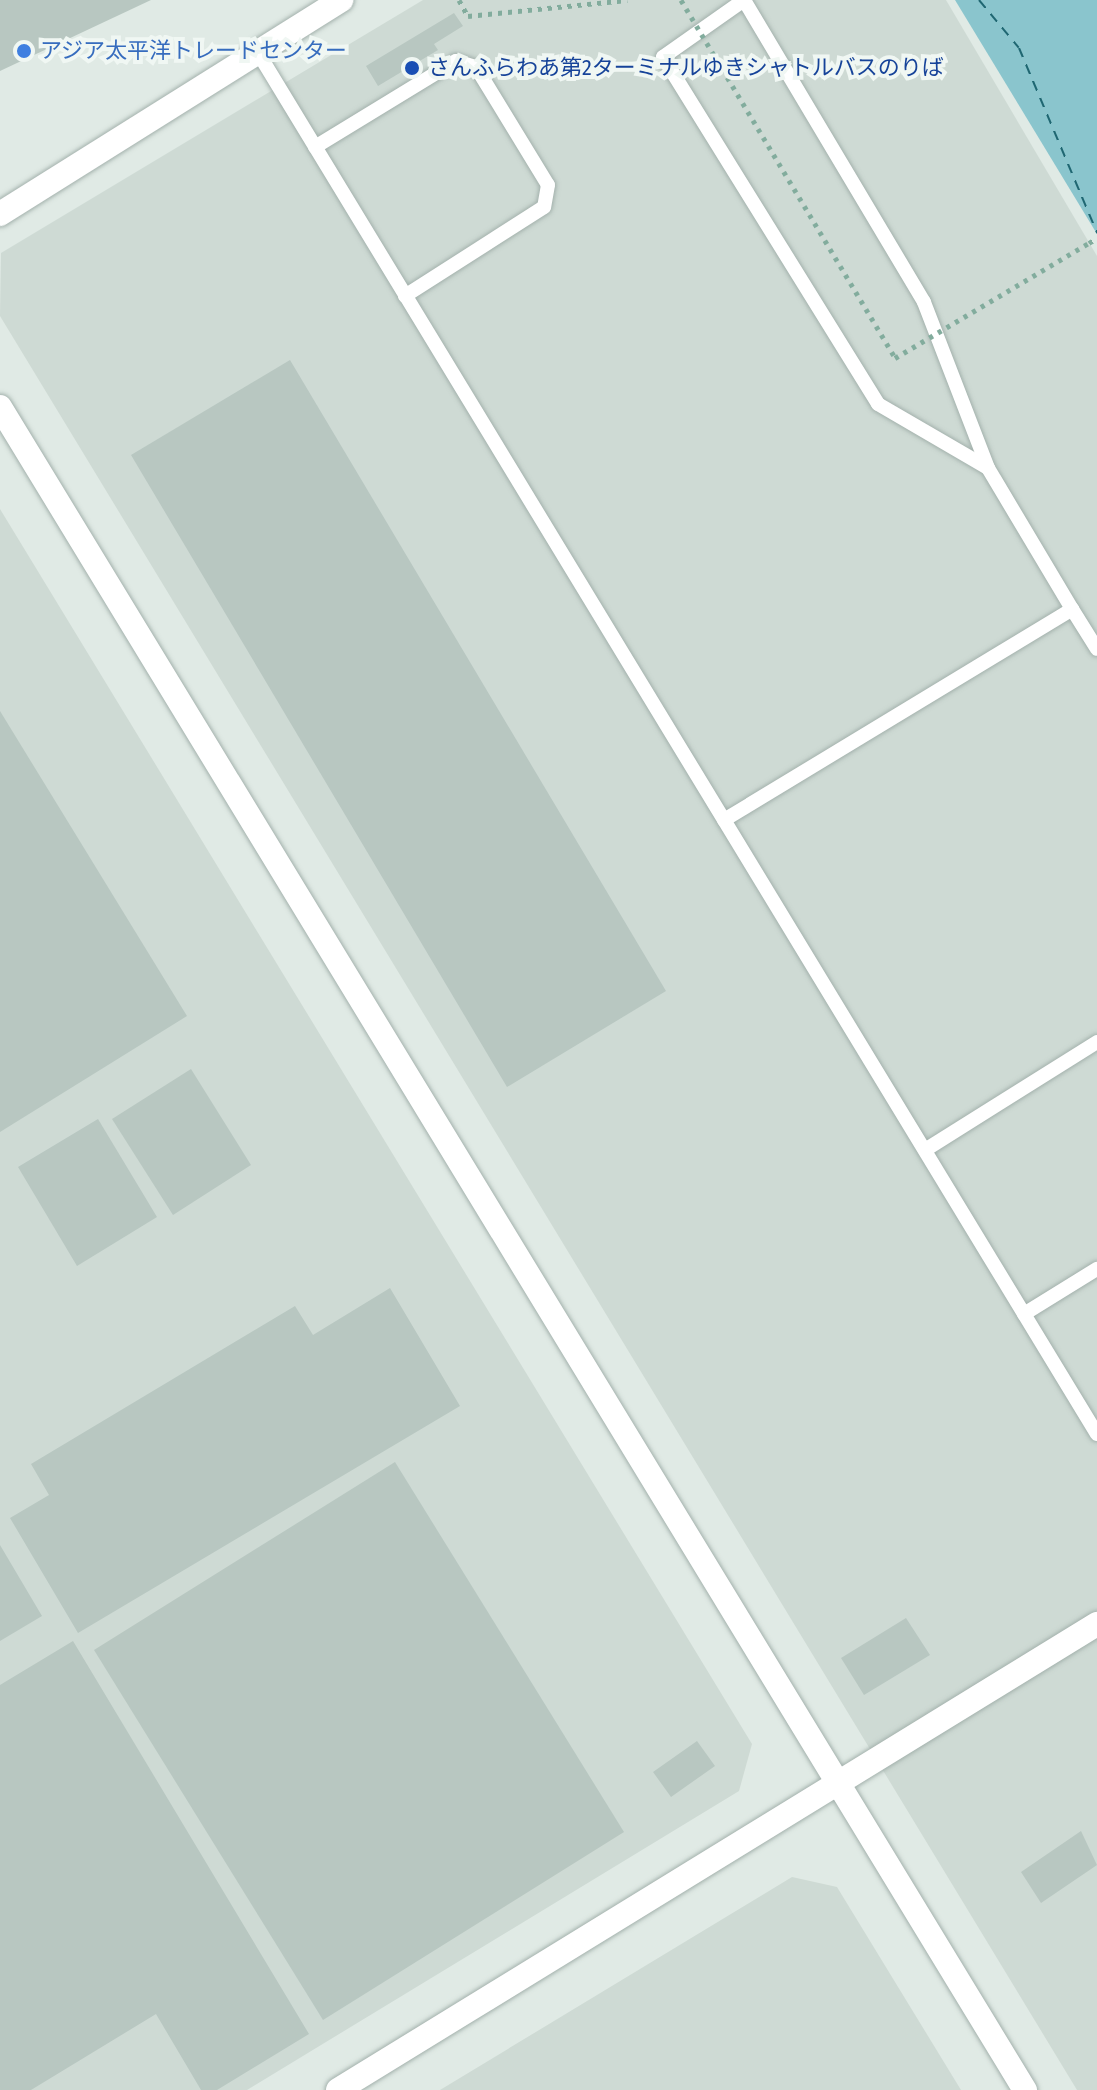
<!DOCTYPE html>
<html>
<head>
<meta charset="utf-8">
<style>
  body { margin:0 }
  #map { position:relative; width:1097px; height:2090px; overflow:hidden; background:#e0eae5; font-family:"Fira Sans Condensed","Noto Sans JP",sans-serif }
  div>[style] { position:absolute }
  .built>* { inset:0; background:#cedad4 }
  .water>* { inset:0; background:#8ac5cd }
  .ferry>* { height:2px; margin-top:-1px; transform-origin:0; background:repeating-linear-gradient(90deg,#1f6772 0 10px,transparent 0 18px) }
  .building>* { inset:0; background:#b8c7c1 }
  .path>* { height:5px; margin-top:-2.5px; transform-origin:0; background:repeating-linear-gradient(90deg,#82ac9d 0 4px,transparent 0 10px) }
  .roads { filter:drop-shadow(0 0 2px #a3b1ac) drop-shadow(0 0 2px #a3b1ac) }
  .service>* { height:14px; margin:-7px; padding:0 7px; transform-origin:7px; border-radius:7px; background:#fff }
  .tertiary>* { height:24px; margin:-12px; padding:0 12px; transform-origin:12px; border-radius:12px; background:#fff }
  .path-bridge>* { height:5px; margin-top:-2.5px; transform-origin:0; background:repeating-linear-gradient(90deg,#82ac9d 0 4px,transparent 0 10px) }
  .dots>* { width:22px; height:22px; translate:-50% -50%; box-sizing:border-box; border:4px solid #f0f7f3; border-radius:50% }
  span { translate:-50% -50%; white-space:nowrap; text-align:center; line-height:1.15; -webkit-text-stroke:8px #f0f7f3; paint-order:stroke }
  .shop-label { font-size:22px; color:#366cbe }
  .left { translate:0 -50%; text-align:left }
  .transit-label { font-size:22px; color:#164399 }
</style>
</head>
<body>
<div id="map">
  <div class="built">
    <div style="clip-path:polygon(423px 0,946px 0,1097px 256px,1097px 2090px,1077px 2090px,0 316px,1px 253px)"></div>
    <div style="clip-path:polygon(0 509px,752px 1744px,739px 1791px,247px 2090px,0 2090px)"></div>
    <div style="clip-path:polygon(792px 1877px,837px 1887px,961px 2090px,440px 2090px)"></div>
  </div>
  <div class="water">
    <div style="clip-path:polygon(955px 0,1097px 0,1097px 234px)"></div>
  </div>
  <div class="ferry">
    <div style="left:979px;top:0;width:62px;rotate:50.2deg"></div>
    <div style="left:1019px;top:48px;width:201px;rotate:67.1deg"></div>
  </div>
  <div class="building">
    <div style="clip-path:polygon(0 0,151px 0,0 71px)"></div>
    <div style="clip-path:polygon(454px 13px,463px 26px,434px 44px,438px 50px,378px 86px,366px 66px)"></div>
    <div style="clip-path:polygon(290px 360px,666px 991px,507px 1087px,131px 455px)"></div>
    <div style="clip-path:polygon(0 711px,187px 1016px,0 1132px)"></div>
    <div style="clip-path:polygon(191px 1069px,251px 1165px,173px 1215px,112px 1119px)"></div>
    <div style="clip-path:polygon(98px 1119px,157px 1217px,77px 1266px,18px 1167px)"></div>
    <div style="clip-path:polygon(390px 1288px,460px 1406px,78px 1633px,10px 1518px,49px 1495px,31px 1464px,295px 1306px,313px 1335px)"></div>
    <div style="clip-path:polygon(395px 1462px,624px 1832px,323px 2020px,94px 1650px)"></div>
    <div style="clip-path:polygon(0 1545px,42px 1616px,0 1641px)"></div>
    <div style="clip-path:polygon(906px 1618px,930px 1655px,864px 1695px,841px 1658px)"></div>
    <div style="clip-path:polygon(73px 1641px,309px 2034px,217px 2090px,201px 2090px,156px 2014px,31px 2090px,0 2090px,0 1685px)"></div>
    <div style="clip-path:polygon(697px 1741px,715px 1766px,671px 1797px,653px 1772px)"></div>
    <div style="clip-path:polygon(1081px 1831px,1097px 1865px,1041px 1903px,1021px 1872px)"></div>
  </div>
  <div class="path">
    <div style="left:459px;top:0;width:18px;rotate:61deg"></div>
    <div style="left:468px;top:16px;width:160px;rotate:-5.7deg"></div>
    <div style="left:1089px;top:243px;width:9px;rotate:-32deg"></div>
  </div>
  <div class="roads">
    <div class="service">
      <div style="left:257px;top:51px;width:1618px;rotate:58.73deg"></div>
      <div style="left:315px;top:147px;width:165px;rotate:-31.4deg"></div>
      <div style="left:456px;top:61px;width:21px;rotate:17deg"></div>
      <div style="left:476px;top:67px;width:138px;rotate:58.6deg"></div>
      <div style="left:548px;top:185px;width:22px;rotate:100deg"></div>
      <div style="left:544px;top:207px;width:165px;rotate:147.4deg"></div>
      <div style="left:1072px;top:609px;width:47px;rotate:58deg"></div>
      <div style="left:724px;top:820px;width:407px;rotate:-31.2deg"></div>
      <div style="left:1072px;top:609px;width:164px;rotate:-120.8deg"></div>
      <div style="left:988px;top:468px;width:178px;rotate:-111.1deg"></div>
      <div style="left:924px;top:302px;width:352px;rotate:-120.8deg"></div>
      <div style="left:744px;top:0;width:99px;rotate:144.9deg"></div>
      <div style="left:663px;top:57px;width:408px;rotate:58.2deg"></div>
      <div style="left:878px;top:404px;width:127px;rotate:30.2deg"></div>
      <div style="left:925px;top:1150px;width:203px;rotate:-32.1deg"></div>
      <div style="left:1024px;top:1314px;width:86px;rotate:-31.7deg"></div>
    </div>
    <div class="tertiary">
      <div style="left:0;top:214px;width:403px;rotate:-32.1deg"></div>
      <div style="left:0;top:407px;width:1971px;rotate:58.66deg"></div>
      <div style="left:338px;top:2090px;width:891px;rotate:-31.55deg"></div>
    </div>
  </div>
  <div class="path-bridge">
    <div style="left:681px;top:0;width:417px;rotate:59.1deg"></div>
    <div style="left:895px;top:358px;width:226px;rotate:-30.7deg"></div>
  </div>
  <div class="dots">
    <div style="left:24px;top:51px;background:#3f7fe0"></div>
    <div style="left:412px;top:68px;background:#1a4fb4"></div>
  </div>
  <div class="shop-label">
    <span class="left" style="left:40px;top:51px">アジア太平洋トレードセンター</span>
  </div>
  <div class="transit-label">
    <span class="left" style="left:428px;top:68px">さんふらわあ第2ターミナルゆきシャトルバスのりば</span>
  </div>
</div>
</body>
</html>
